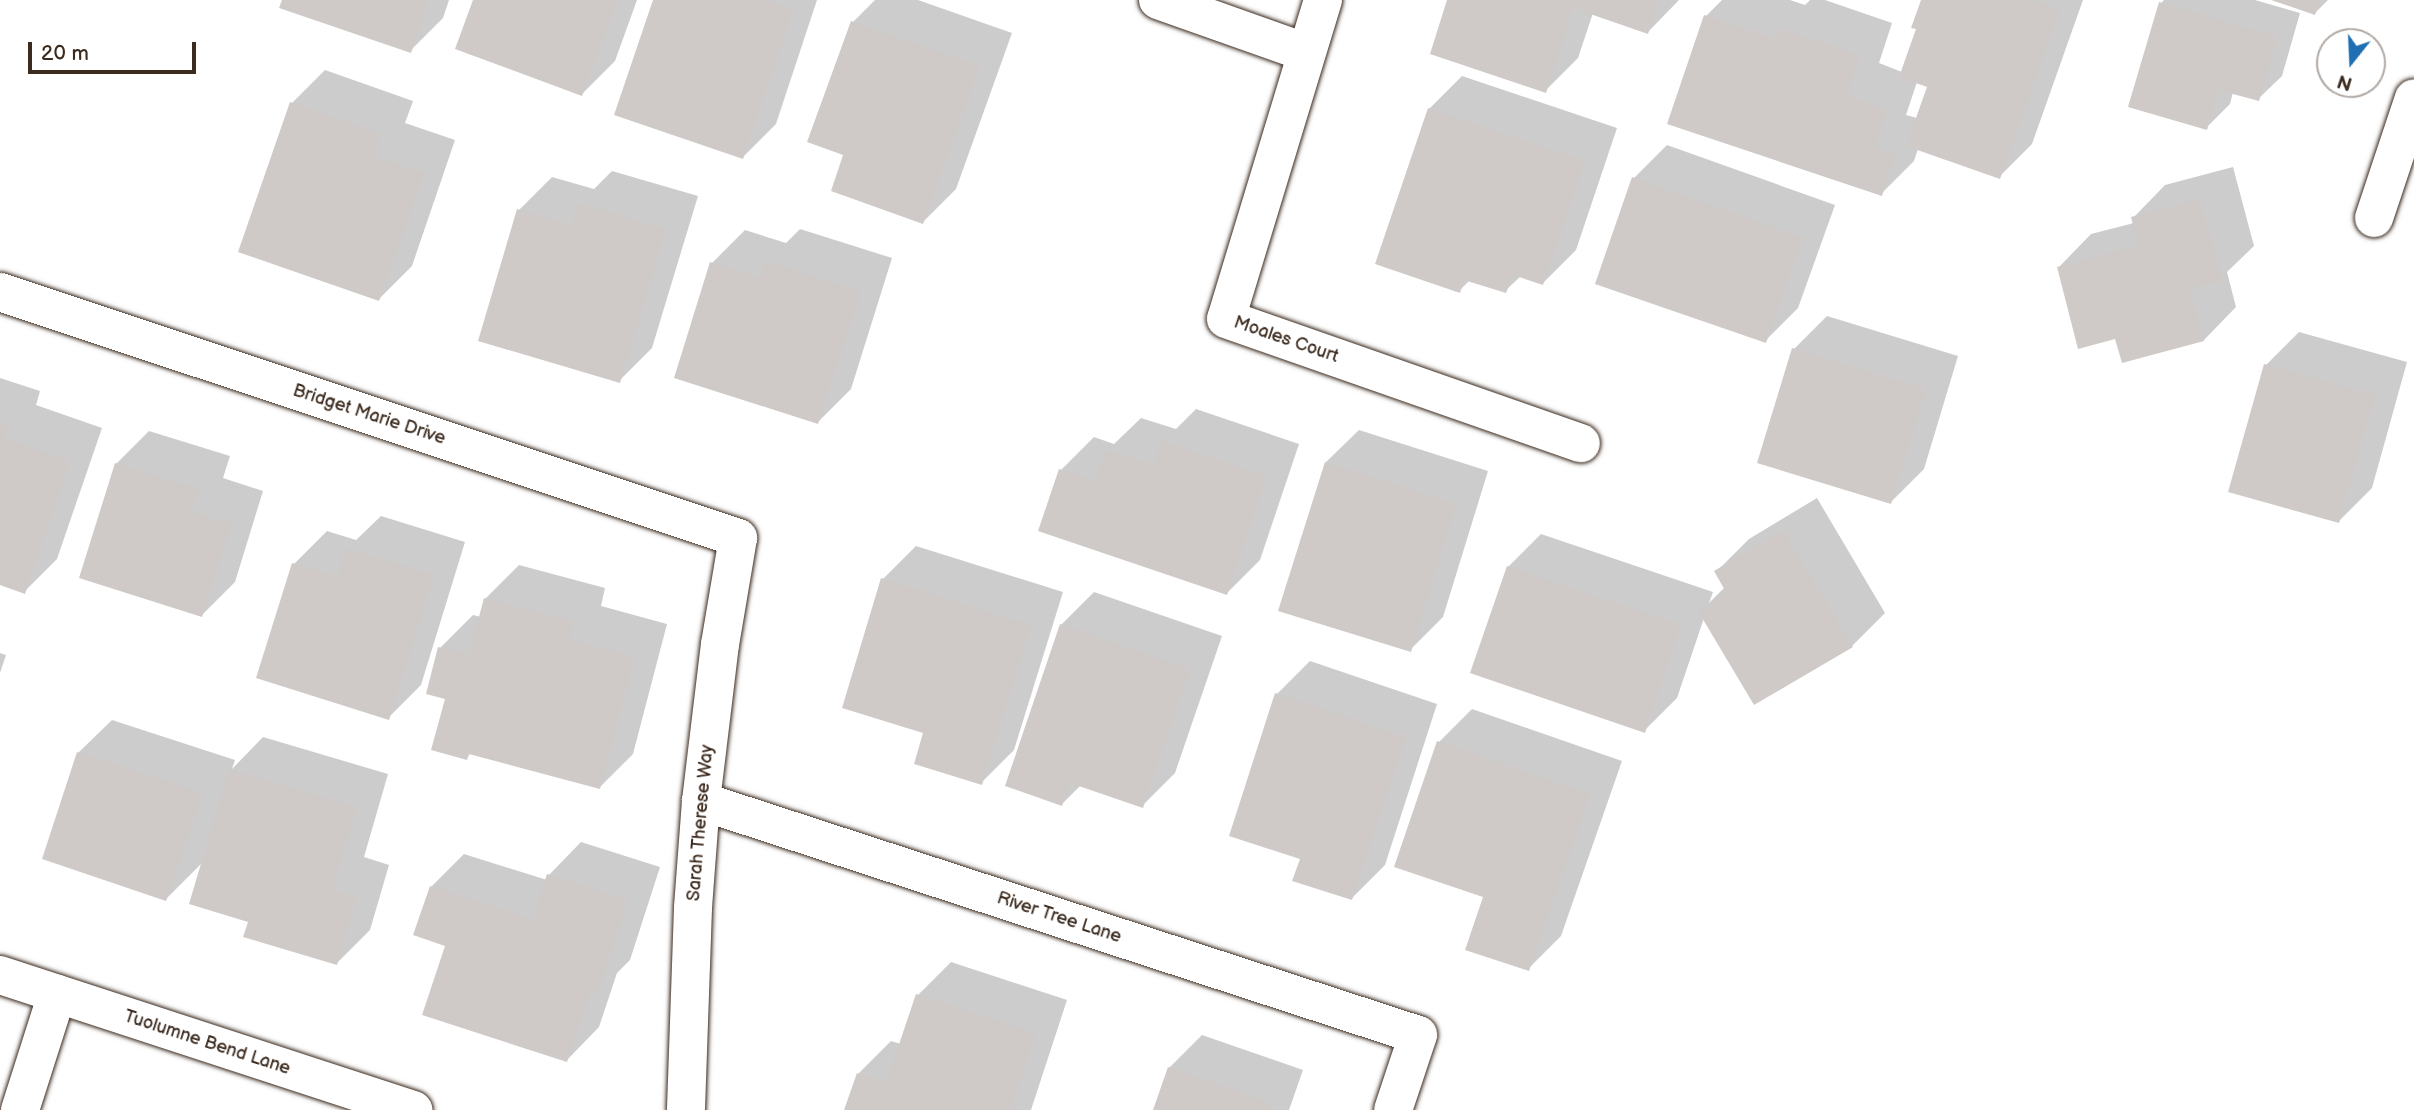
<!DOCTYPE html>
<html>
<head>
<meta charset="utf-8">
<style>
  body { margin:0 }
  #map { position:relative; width:2414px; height:1110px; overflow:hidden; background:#fff; font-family:"Balsamiq Sans",sans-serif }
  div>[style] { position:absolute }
  .shadow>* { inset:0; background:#0003 }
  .building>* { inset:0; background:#cfcac7 }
  .roads { filter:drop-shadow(0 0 2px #3b2a1e) drop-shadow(0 0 2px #3b2a1e) }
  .street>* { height:38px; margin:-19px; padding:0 19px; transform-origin:19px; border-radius:19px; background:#fff }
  span { translate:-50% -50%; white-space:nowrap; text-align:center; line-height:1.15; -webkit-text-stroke:7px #fff; paint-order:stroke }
  .street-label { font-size:18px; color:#3b2a1e }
  .north { position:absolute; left:2316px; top:28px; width:70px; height:70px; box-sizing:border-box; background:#fff; border:2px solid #b1aaa5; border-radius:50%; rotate:198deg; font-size:19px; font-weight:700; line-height:28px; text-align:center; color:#3b2a1e }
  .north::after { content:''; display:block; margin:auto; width:24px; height:32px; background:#1f6fb2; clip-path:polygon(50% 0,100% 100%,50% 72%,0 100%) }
  .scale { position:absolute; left:28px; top:42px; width:168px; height:32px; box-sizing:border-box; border:4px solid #3b2a1e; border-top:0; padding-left:9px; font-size:21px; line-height:24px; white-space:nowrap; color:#3b2a1e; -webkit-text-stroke:5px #fff; paint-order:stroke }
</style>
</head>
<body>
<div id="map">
  <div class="shadow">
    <div style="clip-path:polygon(284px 0,449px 0,443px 18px,410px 51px)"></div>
    <div style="clip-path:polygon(475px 0,637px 0,615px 61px,582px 94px)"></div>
    <div style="clip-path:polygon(655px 0,817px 0,776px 124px,743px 157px)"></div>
    <div style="clip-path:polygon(875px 0,918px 0,1012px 33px,956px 189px,923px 222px,845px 154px,853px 22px)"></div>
    <div style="clip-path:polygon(1449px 0,1679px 0,1648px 32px,1593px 13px,1578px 58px,1545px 91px)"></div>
    <div style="clip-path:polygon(evenodd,1722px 0,1790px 0,1805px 5px,1810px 0,1825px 0,1892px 23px,1879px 63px,1902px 72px,1918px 28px,1923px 0,2083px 0,2032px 144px,1999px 177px,1918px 149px,1914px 161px,1881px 194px,1669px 123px,1706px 16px,1722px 0,1917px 82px,1929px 86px,1917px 118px,1906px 115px,1917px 82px)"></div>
    <div style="clip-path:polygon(2164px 0,2255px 0,2300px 13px,2282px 76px,2258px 99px,2233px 92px,2230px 104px,2206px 128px,2161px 3px)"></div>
    <div style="clip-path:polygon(2275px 0,2328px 0,2315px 13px)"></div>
    <div style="clip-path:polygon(325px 70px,413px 101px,405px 123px,455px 140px,412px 266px,379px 299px,292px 103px)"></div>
    <div style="clip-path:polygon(1462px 76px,1617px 128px,1576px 250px,1543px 283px,1521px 276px,1505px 291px,1470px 280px,1459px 291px,1429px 109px)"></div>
    <div style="clip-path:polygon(1667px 145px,1835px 205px,1798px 308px,1765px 341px,1634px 178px)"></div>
    <div style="clip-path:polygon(2233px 167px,2254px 246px,2227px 272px,2236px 307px,2204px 340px,2116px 337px,2059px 267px,2091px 234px,2134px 223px,2133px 218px,2165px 185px)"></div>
    <div style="clip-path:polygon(612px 171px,698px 196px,652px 348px,619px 381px,519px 210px,552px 177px,594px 189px)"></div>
    <div style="clip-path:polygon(800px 229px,892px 258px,851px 389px,818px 422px,712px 263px,745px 230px,786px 243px)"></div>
    <div style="clip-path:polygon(1827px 316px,1958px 356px,1924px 469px,1891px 502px,1794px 349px)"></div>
    <div style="clip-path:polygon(2299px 332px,2407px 362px,2372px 488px,2339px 521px,2266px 365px)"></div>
    <div style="clip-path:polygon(0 378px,40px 391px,36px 405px,102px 428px,57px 559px,24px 592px,0 584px)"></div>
    <div style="clip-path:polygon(1196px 409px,1299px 444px,1260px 560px,1227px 593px,1061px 470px,1094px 437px,1114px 444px,1141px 418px,1176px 429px)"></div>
    <div style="clip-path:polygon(1359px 430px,1488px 471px,1443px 617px,1410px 650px,1326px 462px)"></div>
    <div style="clip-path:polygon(149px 431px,230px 456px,223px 478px,263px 491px,235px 582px,202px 615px,116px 464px)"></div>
    <div style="clip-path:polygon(1817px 498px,1885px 613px,1852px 646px,1704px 618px,1677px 698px,1644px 731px,1508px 567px,1541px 534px,1713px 592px,1709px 603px,1725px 587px,1716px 572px,1749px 539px)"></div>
    <div style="clip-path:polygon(381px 516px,465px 542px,421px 685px,388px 718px,294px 564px,327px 531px,356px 540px)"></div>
    <div style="clip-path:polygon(916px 546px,1063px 592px,1014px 750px,981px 783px,926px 732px,883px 579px)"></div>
    <div style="clip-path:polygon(519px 565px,605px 588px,601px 606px,667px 624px,633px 754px,600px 787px,471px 753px,466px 758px,447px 698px,440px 648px,473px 615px,481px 617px,486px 598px)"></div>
    <div style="clip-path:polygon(1094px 592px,1222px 636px,1175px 773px,1142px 806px,1081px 785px,1062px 804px,1061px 625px)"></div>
    <div style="clip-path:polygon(0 653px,6px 655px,0 673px)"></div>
    <div style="clip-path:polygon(1310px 661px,1437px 704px,1385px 865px,1352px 898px,1302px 857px,1277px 694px)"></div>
    <div style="clip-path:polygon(1472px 709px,1622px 761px,1561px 936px,1528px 969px,1485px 896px,1439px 742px)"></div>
    <div style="clip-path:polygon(112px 720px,235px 760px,232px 769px,263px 737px,388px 774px,364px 857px,389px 865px,370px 930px,337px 963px,250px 921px,203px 862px,166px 899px,44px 858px,79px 752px)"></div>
    <div style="clip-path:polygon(581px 842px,660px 867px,630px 960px,617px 973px,599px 1027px,567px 1060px,447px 944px,431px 887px,464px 854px,547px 880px,549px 875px)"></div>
    <div style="clip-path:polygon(951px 962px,1067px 1000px,1031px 1110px,846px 1110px,858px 1074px,891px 1041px,901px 1044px,918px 995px)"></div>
    <div style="clip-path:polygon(1202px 1035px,1303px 1070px,1289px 1110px,1155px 1110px,1169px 1068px)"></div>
  </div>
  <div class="building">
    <div style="clip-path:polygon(282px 0,429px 0,411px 53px,279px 8px)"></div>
    <div style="clip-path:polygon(473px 0,618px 0,582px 96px,455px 49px)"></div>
    <div style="clip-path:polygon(653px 0,765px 0,793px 10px,743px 159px,614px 115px)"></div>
    <div style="clip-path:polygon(1447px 0,1659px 0,1648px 34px,1573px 8px,1546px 93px,1430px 54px)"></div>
    <div style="clip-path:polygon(1921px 0,2034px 0,2060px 9px,2000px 179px,1906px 146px,1927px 87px,1899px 77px,1916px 29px,1911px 28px)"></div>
    <div style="clip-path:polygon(2271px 0,2320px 0,2315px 15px)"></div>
    <div style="clip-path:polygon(2159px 2px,2278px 37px,2259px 101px,2218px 90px,2207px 130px,2128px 107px)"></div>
    <div style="clip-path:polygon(1704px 15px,1776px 39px,1779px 28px,1860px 55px,1847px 96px,1887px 110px,1875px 148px,1895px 154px,1882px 196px,1667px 124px)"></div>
    <div style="clip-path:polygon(851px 21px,980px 66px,923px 224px,831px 191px,843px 155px,807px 142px)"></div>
    <div style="clip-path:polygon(290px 102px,381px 134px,374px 156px,424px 173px,379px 301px,238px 252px)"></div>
    <div style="clip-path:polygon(1428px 108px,1585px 161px,1543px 285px,1513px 275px,1506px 293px,1464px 280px,1460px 293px,1375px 264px)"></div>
    <div style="clip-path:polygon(1632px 177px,1803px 238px,1766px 343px,1595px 284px)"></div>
    <div style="clip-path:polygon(2200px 199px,2222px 280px,2190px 289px,2204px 341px,2122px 363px,2115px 339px,2078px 349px,2057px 267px,2138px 245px,2131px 217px)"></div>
    <div style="clip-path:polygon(578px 203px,666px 229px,620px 383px,478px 341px,517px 209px,571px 225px)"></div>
    <div style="clip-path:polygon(765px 261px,861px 291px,818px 424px,674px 378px,710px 262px,760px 278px)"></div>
    <div style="clip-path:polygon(1792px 348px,1926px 389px,1891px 504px,1757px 463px)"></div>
    <div style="clip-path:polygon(2264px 364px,2375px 395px,2339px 523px,2228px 492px)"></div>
    <div style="clip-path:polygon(0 421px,9px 424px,4px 438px,70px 461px,25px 594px,0 585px)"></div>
    <div style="clip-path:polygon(1161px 441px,1267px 476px,1227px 595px,1038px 531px,1059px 469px,1095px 481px,1106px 450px,1154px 465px)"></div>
    <div style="clip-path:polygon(1325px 462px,1456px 504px,1411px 652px,1278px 611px)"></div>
    <div style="clip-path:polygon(115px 463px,199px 489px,191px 511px,231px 524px,202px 617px,79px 578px)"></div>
    <div style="clip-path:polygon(1783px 530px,1853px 647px,1754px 705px,1698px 611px,1727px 594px,1714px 571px)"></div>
    <div style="clip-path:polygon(346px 548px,434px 575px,389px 720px,256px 678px,292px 563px,337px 577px)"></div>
    <div style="clip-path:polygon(1507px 566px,1681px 625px,1645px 733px,1470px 673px)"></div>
    <div style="clip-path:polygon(881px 578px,1031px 625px,982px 785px,914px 764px,923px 733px,842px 708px)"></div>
    <div style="clip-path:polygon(484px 598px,574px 621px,569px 639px,635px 657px,600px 789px,469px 754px,467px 760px,431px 750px,445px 699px,426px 694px,438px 647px,469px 654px)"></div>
    <div style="clip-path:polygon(1060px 624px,1190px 669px,1143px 808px,1070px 783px,1062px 806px,1005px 786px)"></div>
    <div style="clip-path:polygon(1275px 693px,1406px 737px,1352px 900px,1292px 881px,1300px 859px,1229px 836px)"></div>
    <div style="clip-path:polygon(1437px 741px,1590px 794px,1529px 971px,1465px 950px,1483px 897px,1394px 867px)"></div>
    <div style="clip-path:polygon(77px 752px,203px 793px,166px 901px,42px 859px)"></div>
    <div style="clip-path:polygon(229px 769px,357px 807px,332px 890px,357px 898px,337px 965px,243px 937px,248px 922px,189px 904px)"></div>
    <div style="clip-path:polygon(547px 874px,628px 900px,597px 995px,590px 993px,567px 1062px,422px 1015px,445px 946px,413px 935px,430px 886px,532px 919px)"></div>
    <div style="clip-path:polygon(916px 994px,1036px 1033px,1010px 1110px,844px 1110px,857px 1073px,886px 1083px)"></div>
    <div style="clip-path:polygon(1168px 1067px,1271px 1103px,1269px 1110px,1153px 1110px)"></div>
  </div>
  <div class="roads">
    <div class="street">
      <div style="left:1158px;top:0;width:156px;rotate:19.5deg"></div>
      <div style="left:1323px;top:0;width:333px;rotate:106.9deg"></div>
      <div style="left:1226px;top:319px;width:376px;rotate:19.3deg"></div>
      <div style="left:2374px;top:218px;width:126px;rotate:-71.6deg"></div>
      <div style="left:0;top:292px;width:778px;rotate:18.43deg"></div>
      <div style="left:738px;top:538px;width:108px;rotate:99.6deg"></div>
      <div style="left:720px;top:644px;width:158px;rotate:96.9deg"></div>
      <div style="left:701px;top:801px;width:107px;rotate:94.3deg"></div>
      <div style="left:693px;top:908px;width:202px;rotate:92deg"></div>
      <div style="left:701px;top:801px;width:754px;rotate:18.07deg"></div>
      <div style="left:1418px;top:1035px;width:79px;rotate:108.4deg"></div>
      <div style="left:0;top:975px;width:435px;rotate:18.1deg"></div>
      <div style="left:20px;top:1110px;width:122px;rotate:-72.3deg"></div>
    </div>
  </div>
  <div class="street-label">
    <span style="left:1286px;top:340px;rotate:19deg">Moales Court</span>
    <span style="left:369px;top:415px;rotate:18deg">Bridget Marie Drive</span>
    <span style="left:701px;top:823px;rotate:-85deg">Sarah Therese Way</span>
    <span style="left:1059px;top:918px;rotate:18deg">River Tree Lane</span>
    <span style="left:207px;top:1043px;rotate:18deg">Tuolumne Bend Lane</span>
  </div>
  <div class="north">N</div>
  <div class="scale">20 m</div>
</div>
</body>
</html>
